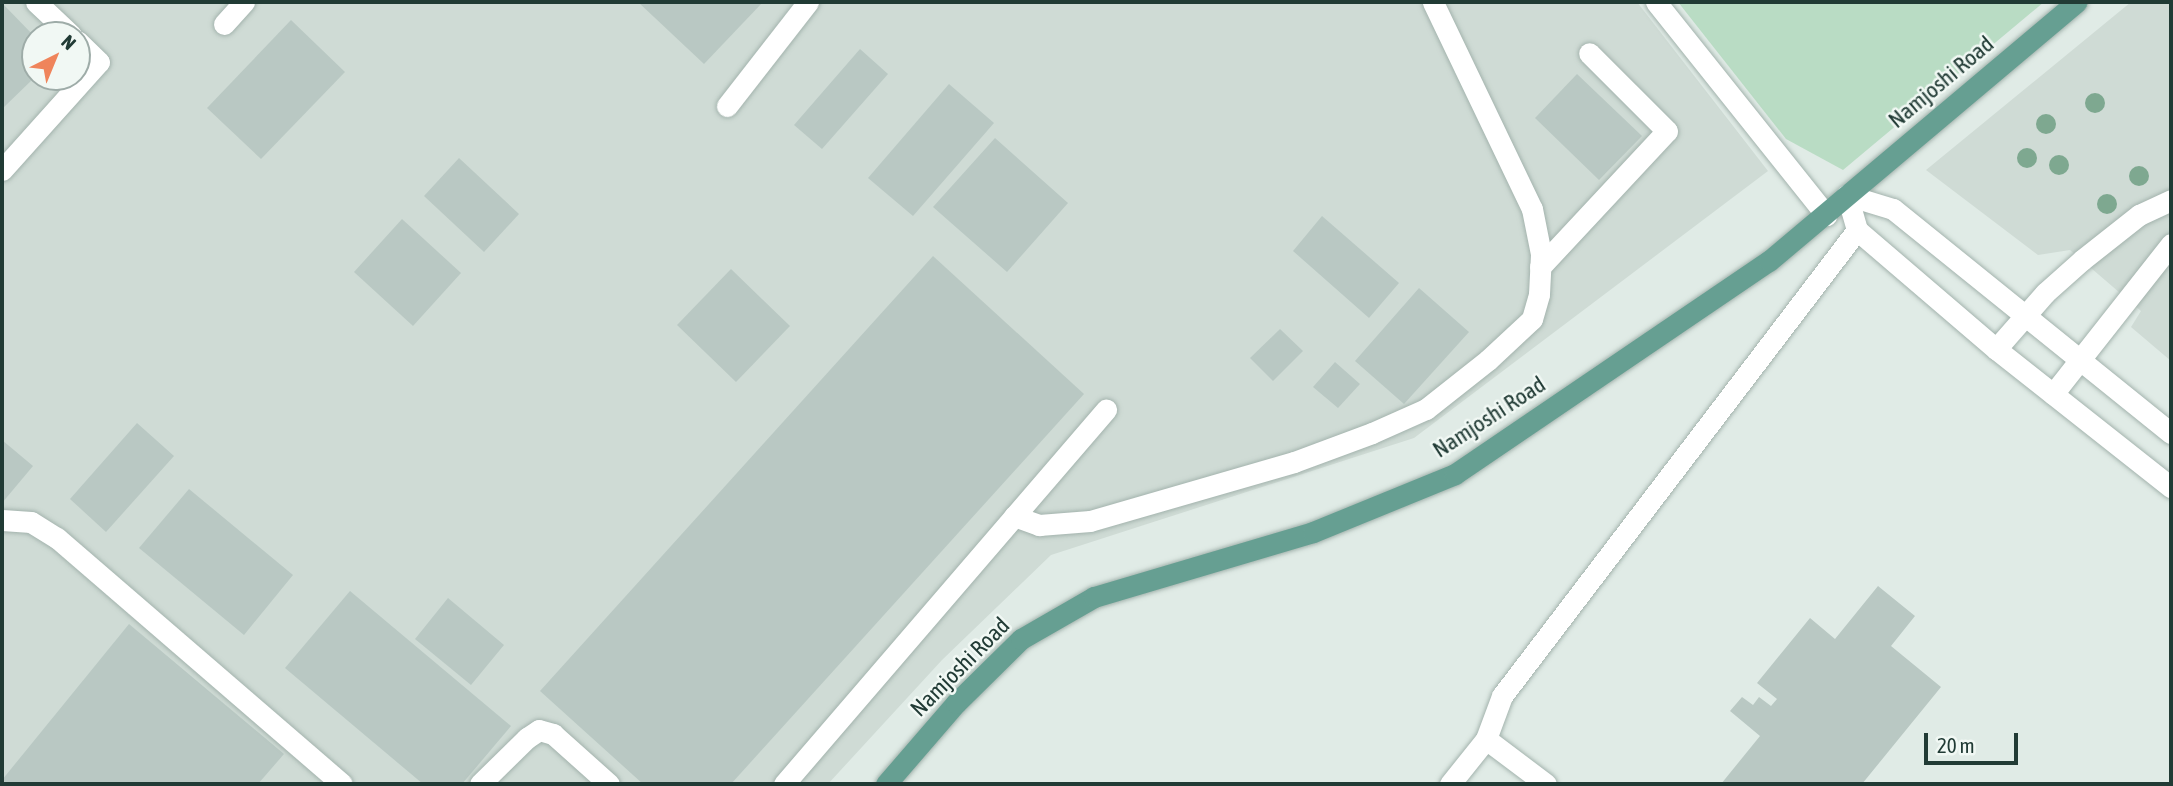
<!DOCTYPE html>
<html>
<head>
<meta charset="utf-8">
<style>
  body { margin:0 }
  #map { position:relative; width:2173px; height:786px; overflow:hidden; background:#e0ebe6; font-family:"Asap Condensed",sans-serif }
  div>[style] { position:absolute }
  .built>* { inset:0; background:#cfdbd5 }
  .green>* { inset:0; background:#b9dcc4 }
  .building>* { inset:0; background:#b9c8c3 }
  .roads { filter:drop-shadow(0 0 2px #a3b3ad) drop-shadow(0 0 2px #a3b3ad) }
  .minor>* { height:21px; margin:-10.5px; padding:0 10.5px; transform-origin:10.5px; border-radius:10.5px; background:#fff }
  .major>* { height:21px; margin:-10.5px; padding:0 10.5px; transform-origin:10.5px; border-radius:10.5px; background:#669f92 }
  .trees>* { width:20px; height:20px; margin:-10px; border-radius:50%; background:#7ea890 }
  span { translate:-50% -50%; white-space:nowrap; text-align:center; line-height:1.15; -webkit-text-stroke:5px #f1f8f4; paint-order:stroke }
  .street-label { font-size:23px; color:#213b35 }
  .frame { position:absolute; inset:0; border:4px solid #213b35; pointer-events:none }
  .north { position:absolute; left:21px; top:21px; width:70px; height:70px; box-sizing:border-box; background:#f1f8f4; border:2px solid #9eaca8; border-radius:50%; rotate:43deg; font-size:19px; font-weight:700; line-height:28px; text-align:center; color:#213b35 }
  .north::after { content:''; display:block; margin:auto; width:24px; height:32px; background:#ef845b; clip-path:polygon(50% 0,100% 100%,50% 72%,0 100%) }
  .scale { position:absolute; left:1924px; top:733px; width:94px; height:32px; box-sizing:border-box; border:4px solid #213b35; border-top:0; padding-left:9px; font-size:21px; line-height:24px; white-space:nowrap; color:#213b35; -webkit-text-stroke:5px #f1f8f4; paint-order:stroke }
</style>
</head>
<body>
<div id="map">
  <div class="built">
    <div style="clip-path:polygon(evenodd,2px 2px,1637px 2px,1768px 171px,1414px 438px,1051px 555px,942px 660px,828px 784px,2px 784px,2px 2px,35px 35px,77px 35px,77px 77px,35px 77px,35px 35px)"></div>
    <div style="clip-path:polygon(2131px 2px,2171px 2px,2171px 361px,2131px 327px,2141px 311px,2070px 250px,2038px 255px,1926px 170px)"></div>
  </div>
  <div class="green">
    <div style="clip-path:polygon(1678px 2px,2044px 2px,1843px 170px,1786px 139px)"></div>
  </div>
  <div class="building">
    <div style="clip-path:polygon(638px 2px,763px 2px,704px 64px)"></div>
    <div style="clip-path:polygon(2px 3px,35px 37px,35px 77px,2px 109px)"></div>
    <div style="clip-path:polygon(291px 20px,345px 72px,261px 159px,207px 108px)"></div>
    <div style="clip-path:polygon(860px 49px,888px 74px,822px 149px,794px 125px)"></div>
    <div style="clip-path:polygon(1577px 74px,1642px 136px,1599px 180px,1535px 118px)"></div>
    <div style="clip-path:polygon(949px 84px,994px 123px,913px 216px,868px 178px)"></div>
    <div style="clip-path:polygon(995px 138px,1068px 203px,1007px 272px,933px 207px)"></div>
    <div style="clip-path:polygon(459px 158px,519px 214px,484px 252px,424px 196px)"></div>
    <div style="clip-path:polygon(1322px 216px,1399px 283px,1369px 318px,1293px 251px)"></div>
    <div style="clip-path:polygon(402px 219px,461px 273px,413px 326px,354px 272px)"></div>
    <div style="clip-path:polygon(933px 256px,1084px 394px,731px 784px,643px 784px,540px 691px)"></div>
    <div style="clip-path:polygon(731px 269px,790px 326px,736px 382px,677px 325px)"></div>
    <div style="clip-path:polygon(1419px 288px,1469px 332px,1404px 404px,1355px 361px)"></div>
    <div style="clip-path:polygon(1280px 329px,1303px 351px,1273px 381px,1250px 358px)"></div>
    <div style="clip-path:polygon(1335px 362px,1360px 384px,1338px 408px,1313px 387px)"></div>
    <div style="clip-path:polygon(137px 423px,174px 456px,106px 532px,70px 499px)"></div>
    <div style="clip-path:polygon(2px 440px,33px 466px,2px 503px)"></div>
    <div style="clip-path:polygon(189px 489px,293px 575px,244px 635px,139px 548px)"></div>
    <div style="clip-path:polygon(1878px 586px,1915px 616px,1891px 646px,1941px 687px,1862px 784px,1721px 784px,1760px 736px,1730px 711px,1742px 697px,1753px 705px,1759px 697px,1771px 706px,1777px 699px,1757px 683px,1810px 618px,1835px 639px)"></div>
    <div style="clip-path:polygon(350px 591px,511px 726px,462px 784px,423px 784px,285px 668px)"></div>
    <div style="clip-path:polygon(448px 598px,504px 645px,471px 685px,415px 639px)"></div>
    <div style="clip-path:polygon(129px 624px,284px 754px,258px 784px,7px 784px,2px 780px)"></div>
  </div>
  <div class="roads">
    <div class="minor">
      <div style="left:36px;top:2px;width:48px;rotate:43.3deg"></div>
      <div style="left:1656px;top:2px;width:273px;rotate:51.4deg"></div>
      <div style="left:224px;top:24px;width:30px;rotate:-48deg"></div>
      <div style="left:727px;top:106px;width:132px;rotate:-52.1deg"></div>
      <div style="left:2px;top:170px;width:145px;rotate:-48.1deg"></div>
      <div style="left:99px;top:62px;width:30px;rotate:-136deg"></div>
      <div style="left:1847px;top:195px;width:36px;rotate:74deg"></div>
      <div style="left:1857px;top:230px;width:183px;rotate:40.6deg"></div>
      <div style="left:1996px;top:349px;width:223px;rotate:38.3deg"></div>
      <div style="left:1847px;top:195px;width:48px;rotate:16.9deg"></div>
      <div style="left:1893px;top:209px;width:357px;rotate:38.9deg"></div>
      <div style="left:1540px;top:267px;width:186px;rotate:-47deg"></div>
      <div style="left:1667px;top:131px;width:110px;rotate:-135deg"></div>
      <div style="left:1996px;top:349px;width:74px;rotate:-48.8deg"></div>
      <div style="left:2045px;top:293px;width:50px;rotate:-41.7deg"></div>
      <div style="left:2082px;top:260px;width:73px;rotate:-38.3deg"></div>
      <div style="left:2139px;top:215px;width:35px;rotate:-25deg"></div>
      <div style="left:2053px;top:394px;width:191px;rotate:-51.8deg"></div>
      <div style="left:1014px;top:516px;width:27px;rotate:20deg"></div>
      <div style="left:1039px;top:525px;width:51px;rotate:-4.5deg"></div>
      <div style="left:1090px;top:521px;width:212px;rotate:-16.1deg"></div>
      <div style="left:1294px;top:462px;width:83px;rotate:-20.4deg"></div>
      <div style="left:1372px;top:433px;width:59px;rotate:-24deg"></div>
      <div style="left:1426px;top:409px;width:79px;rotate:-38.3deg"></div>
      <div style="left:1488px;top:360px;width:60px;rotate:-43deg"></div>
      <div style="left:1532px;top:319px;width:26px;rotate:-74deg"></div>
      <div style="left:1539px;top:294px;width:40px;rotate:-87.1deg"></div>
      <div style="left:1541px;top:254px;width:46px;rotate:-101.3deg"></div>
      <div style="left:1532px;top:209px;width:229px;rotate:-115.6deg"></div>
      <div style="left:2px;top:520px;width:29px;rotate:4deg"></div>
      <div style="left:31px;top:522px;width:31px;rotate:32deg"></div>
      <div style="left:57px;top:538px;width:376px;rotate:40.8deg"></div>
      <div style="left:1486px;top:739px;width:75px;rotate:36.9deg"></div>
      <div style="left:480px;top:784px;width:66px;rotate:-44.4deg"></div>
      <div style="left:527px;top:738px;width:14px;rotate:-34deg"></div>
      <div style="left:539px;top:730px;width:15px;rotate:16deg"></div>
      <div style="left:553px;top:734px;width:75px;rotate:41.8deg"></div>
      <div style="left:784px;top:784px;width:494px;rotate:-49.3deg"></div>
      <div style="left:1450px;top:784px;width:58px;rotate:-51.3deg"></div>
      <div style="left:1486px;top:739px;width:46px;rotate:-69.6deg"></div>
      <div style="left:1502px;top:696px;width:586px;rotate:-52.7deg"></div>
    </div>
    <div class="major">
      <div style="left:886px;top:784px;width:107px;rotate:-49.2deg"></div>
      <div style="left:956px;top:703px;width:91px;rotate:-44.6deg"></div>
      <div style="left:1021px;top:639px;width:84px;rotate:-29.9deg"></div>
      <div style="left:1094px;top:597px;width:228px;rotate:-16.5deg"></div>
      <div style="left:1313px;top:532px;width:153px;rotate:-22.2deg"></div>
      <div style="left:1455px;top:474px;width:379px;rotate:-34.2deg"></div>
      <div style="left:1769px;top:261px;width:402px;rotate:-40.1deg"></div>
    </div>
  </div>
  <div class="trees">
    <div style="left:2095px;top:103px"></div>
    <div style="left:2046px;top:124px"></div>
    <div style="left:2027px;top:158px"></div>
    <div style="left:2059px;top:165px"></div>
    <div style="left:2139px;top:176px"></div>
    <div style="left:2107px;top:204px"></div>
  </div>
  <div class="street-label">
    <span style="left:1941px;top:82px;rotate:-40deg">Namjoshi Road</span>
    <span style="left:1489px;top:417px;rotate:-33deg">Namjoshi Road</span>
    <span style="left:960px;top:667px;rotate:-45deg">Namjoshi Road</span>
  </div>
  <div class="frame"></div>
  <div class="north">N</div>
  <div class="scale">20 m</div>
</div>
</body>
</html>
